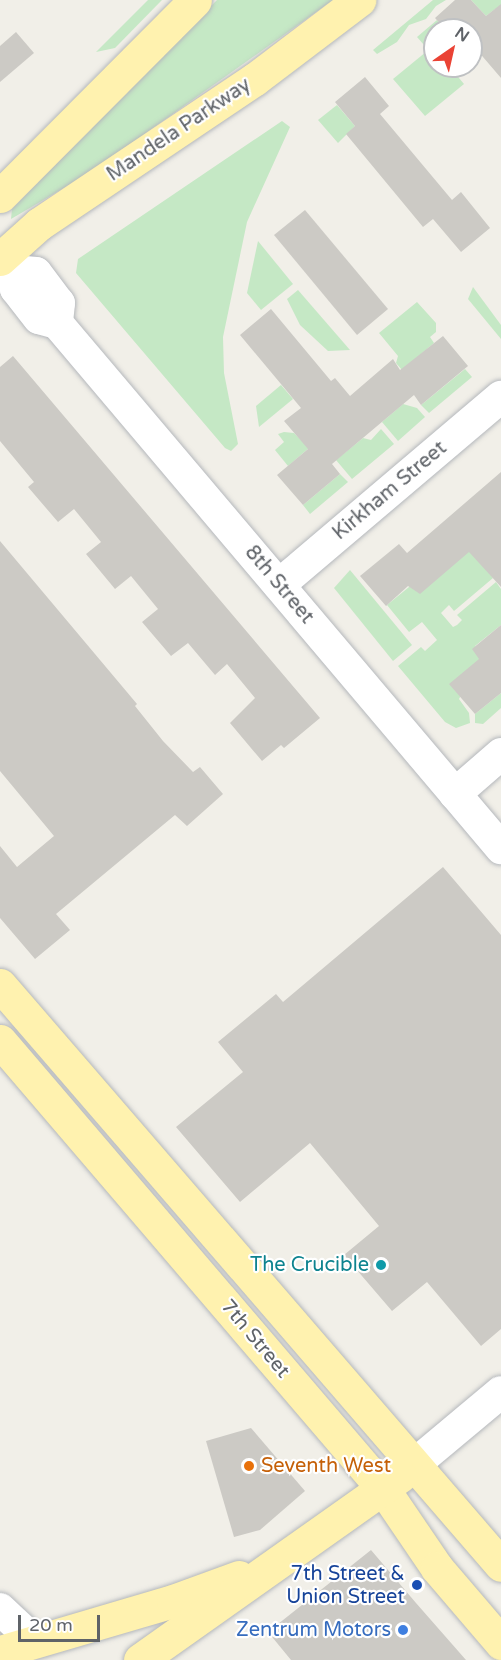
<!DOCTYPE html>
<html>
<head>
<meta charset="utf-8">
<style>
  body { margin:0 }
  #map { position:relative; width:501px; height:1660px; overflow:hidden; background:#f1efe8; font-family:"Varela Round",sans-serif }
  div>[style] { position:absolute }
  .green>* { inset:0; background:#c5e8c5 }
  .building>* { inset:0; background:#cccac5 }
  .roads { filter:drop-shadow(0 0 2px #b5b8bc) drop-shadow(0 0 2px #b5b8bc) }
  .minor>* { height:32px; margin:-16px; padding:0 16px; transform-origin:16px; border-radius:16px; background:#fff }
  .major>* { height:33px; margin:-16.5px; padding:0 16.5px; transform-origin:16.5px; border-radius:16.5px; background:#fff2af }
  .dots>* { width:16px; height:16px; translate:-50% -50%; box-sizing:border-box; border:3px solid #fff; border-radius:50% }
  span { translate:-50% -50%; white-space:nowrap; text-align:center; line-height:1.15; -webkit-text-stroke:4.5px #fff; paint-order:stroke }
  .street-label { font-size:20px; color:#5f6368 }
  .culture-label { font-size:20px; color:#0d838f }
  .right { translate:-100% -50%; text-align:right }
  .food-label { font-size:20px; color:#c56008 }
  .left { translate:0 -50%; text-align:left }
  .transit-label { font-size:20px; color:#164399 }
  .shop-label { font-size:20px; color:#366cbe }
  .north { position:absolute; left:423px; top:18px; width:60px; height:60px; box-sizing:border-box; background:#fff; border:2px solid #bfc1c3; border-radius:50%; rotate:34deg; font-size:16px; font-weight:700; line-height:24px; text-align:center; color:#5f6368 }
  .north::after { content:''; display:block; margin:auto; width:21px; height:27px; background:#ea4335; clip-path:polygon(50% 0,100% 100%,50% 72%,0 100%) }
  .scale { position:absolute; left:18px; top:1615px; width:82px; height:27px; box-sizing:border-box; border:3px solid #5f6368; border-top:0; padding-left:8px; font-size:18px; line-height:21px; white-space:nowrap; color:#5f6368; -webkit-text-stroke:4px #fff; paint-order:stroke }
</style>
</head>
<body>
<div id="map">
  <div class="green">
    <div style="clip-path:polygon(148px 0,162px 0,115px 48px,96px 52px)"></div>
    <div style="clip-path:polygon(217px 0,333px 0,91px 172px,11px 219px,12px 209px)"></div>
    <div style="clip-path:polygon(433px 0,446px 0,436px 6px,426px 19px,409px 25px,397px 42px,377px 54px,373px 50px)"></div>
    <div style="clip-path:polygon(471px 0,501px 0,501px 16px,495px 9px,486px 16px)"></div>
    <div style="clip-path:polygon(437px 20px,446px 30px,435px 30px,435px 36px,424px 45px,417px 37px)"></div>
    <div style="clip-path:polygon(432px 47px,435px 66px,449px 66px,464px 84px,425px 116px,393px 79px)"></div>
    <div style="clip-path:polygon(337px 105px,355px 126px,338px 143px,318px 120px)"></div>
    <div style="clip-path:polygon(282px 121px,290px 127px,247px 222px,223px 337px,224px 373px,238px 444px,231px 451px,225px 448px,76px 273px,78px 259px)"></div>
    <div style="clip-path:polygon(258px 241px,293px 284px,261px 310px,247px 293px)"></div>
    <div style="clip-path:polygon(473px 287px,501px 325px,501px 339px,468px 299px)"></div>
    <div style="clip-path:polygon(298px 290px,350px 350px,328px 351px,300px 325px,287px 299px)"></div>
    <div style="clip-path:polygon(417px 302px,436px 323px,436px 332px,430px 337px,434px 343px,402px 370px,396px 363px,398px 356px,379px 333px)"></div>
    <div style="clip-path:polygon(465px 369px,472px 377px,429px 413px,421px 405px)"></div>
    <div style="clip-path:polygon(281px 385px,293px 399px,259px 427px,256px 406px)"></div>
    <div style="clip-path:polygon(403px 404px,417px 408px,425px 417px,398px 441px,382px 422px)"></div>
    <div style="clip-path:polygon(381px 429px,394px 444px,352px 479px,336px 460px,363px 438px,371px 440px)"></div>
    <div style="clip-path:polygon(284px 432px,294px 433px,309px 448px,288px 466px,275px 450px,284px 442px,278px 434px)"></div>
    <div style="clip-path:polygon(340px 474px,348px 482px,310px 514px,303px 505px)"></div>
    <div style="clip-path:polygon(472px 549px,493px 578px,454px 611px,449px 605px,441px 613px,453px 627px,457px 625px,462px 620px,457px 615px,496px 582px,501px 589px,501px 625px,475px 646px,483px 656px,459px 699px,469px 713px,470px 723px,456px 728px,445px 722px,398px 666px,421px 647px,425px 651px,437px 640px,422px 622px,409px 632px,387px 605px,420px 578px)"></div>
    <div style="clip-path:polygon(350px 570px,412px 645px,393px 661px,334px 588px)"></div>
    <div style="clip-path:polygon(501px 693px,501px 708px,483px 724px,475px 723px,475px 714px)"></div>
  </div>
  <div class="building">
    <div style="clip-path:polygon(455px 0,471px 0,486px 16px,501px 4px,501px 78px,471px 43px,471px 30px,446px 30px,435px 18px)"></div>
    <div style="clip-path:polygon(16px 32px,34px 53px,0 82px,0 46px)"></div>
    <div style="clip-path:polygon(365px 77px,389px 106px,380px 114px,452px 200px,461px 192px,490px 228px,461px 252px,433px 219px,423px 227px,346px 134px,355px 126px,335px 102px)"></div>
    <div style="clip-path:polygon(305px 210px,388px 309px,357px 335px,274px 235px)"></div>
    <div style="clip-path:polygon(271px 309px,331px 381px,335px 378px,350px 396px,393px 359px,400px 370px,443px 336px,468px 366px,421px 405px,414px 395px,351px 448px,332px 464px,340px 474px,303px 505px,277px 475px,308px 449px,284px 421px,301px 408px,240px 335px)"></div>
    <div style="clip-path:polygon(13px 356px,320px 718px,284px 748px,281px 745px,262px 761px,230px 723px,255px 698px,227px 664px,215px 675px,188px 643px,171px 656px,142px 622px,158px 609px,131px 576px,115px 589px,86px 554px,101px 542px,74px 509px,58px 522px,28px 487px,34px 482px,0 441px,0 367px)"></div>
    <div style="clip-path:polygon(501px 472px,501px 587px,469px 552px,420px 594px,408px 586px,386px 606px,360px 576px,399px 544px,407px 553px)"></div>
    <div style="clip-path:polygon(0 541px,137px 704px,135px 706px,163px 741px,193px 772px,200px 767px,223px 794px,187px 826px,175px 815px,56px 914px,70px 930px,35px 959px,0 918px,0 846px,17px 867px,54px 836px,0 771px)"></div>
    <div style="clip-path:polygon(501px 625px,501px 693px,475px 714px,449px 684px,479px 659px,472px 649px)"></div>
    <div style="clip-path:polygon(443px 867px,501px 935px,501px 1329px,481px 1346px,427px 1282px,392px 1311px,344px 1255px,379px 1226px,310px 1143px,240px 1202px,176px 1127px,243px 1072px,218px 1042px,276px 994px,283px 1002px)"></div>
    <div style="clip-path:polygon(251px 1428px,305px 1491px,260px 1530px,234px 1537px,206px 1441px)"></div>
    <div style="clip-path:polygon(371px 1550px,416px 1603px,466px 1660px,291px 1660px,268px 1632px)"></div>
  </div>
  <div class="roads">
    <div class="minor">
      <div style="left:0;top:255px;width:21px;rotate:51deg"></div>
      <div style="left:13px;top:271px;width:18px;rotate:81deg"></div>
      <div style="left:16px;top:289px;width:37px;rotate:52deg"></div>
      <div style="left:39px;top:318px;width:19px;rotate:16deg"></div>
      <div style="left:57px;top:323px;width:688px;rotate:49.78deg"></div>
      <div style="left:13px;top:271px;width:23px;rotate:5deg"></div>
      <div style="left:36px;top:273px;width:38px;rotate:53deg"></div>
      <div style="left:59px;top:303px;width:20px;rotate:96deg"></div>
      <div style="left:279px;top:585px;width:291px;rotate:-40.3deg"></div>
      <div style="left:455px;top:794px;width:61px;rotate:-41deg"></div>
      <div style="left:415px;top:1464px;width:112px;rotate:-39.9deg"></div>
      <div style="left:0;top:1609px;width:47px;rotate:43.3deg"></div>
    </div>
    <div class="major">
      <div style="left:0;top:196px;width:276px;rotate:-45.1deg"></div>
      <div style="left:0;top:259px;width:52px;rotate:-41.9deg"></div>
      <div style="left:39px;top:224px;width:260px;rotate:-33.9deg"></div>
      <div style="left:255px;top:79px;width:131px;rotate:-37.2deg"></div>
      <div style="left:0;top:985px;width:766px;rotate:49.18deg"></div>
      <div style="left:0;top:1041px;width:591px;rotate:49.46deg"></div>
      <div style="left:384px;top:1490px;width:94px;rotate:55.8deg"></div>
      <div style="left:437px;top:1568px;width:99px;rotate:49.5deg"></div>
      <div style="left:0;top:1652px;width:180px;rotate:-16.4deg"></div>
      <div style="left:173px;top:1601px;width:70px;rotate:-20deg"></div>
      <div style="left:140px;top:1660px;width:319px;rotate:-35.3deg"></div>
    </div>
  </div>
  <div class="dots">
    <div style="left:381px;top:1265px;background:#0f9aa8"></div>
    <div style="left:249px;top:1466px;background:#e8710a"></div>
    <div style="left:417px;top:1585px;background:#1a4fb4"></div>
    <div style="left:403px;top:1630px;background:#3f7fe0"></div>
  </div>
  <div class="street-label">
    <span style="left:179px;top:130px;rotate:-34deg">Mandela Parkway</span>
    <span style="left:390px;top:491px;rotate:-40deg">Kirkham Street</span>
    <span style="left:279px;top:585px;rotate:50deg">8th Street</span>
    <span style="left:255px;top:1339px;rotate:50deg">7th Street</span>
  </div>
  <div class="culture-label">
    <span class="right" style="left:369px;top:1265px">The Crucible</span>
  </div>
  <div class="food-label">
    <span class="left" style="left:261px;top:1466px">Seventh West</span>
  </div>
  <div class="transit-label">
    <span class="right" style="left:405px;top:1586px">7th Street &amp;<br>Union Street</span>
  </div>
  <div class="shop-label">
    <span class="right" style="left:391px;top:1630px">Zentrum Motors</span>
  </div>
  <div class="north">N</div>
  <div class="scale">20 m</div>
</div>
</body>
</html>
